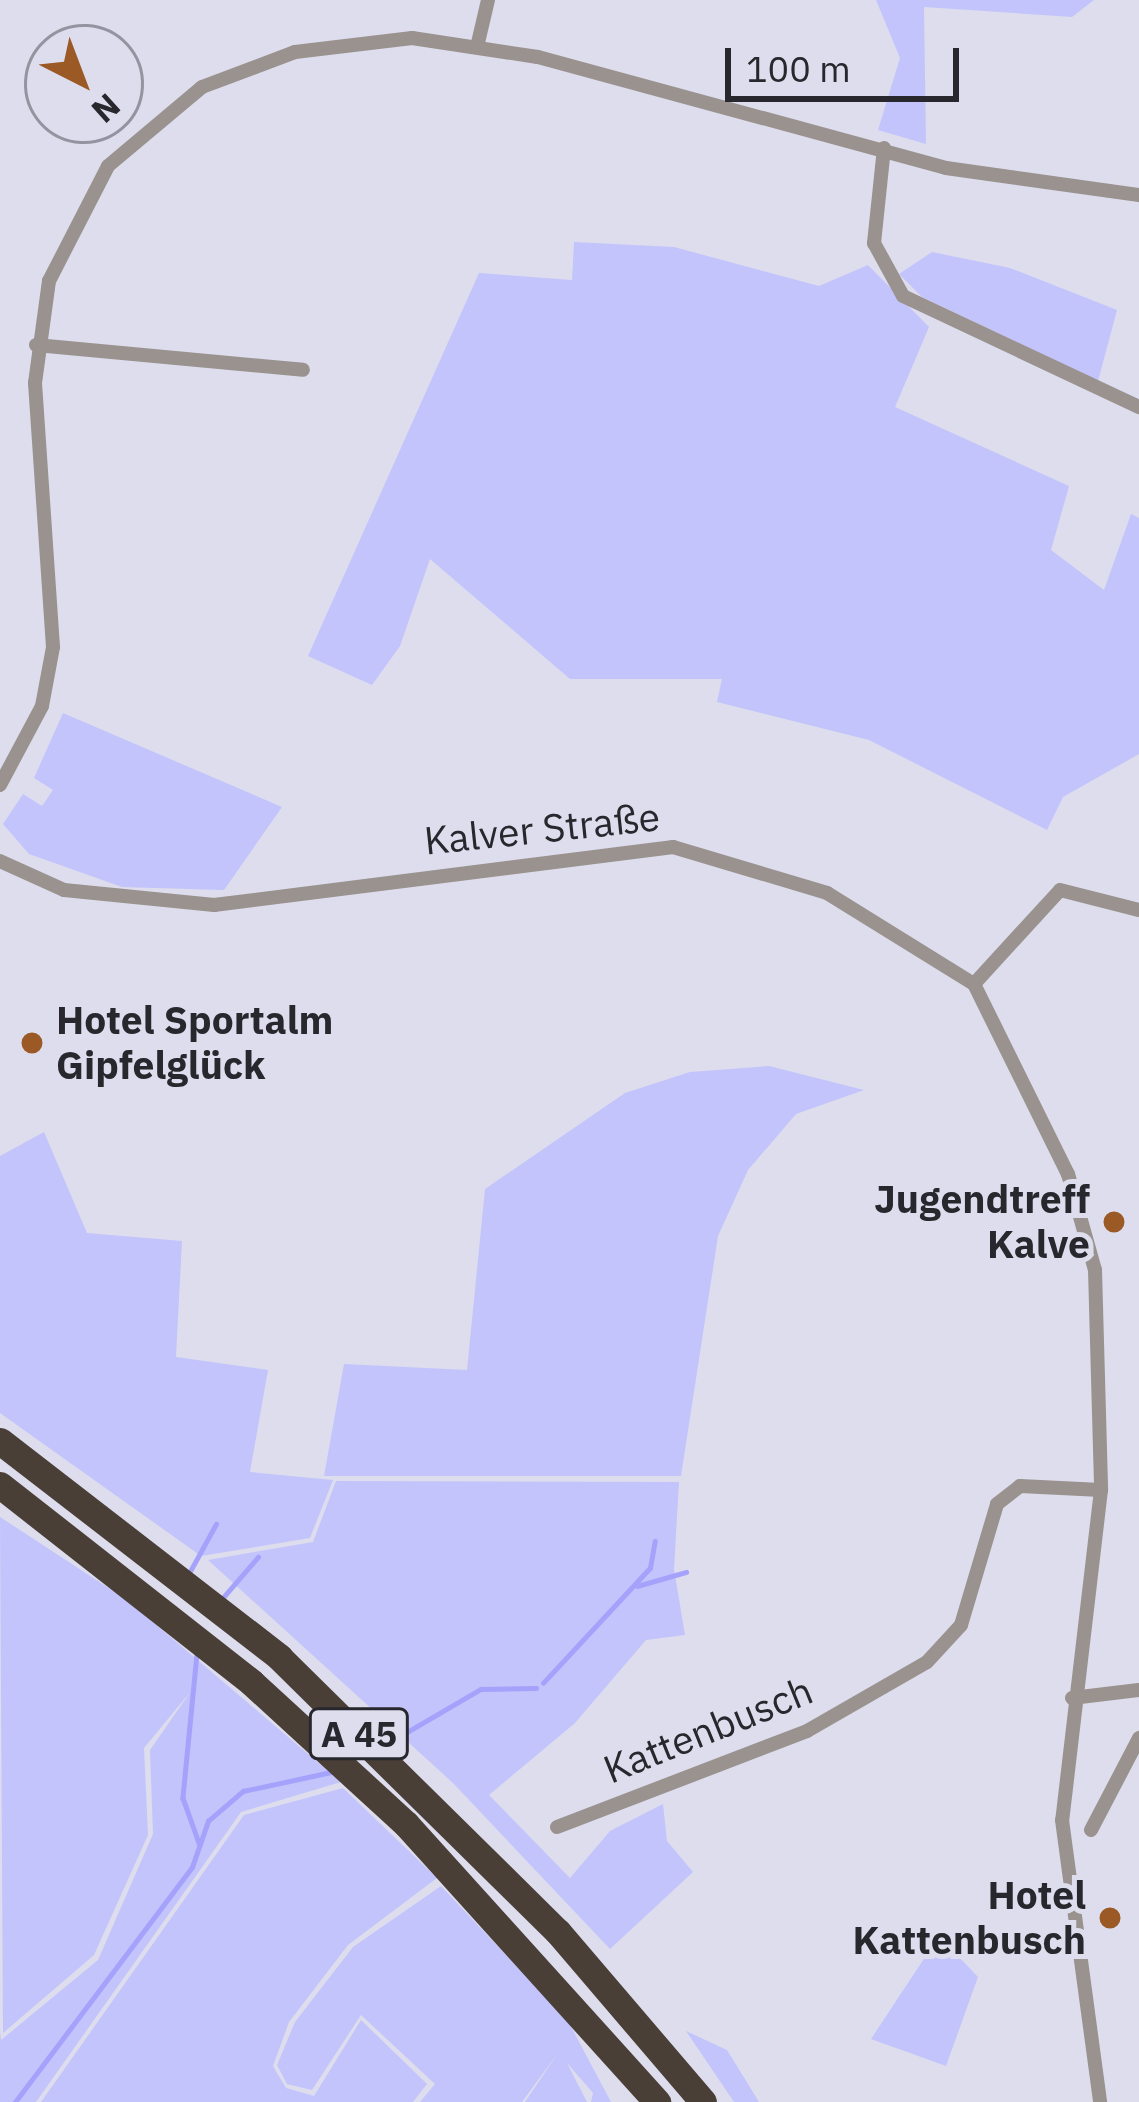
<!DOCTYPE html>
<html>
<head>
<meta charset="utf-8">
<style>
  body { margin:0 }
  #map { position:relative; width:1139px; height:2102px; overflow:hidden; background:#dddded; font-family:"IBM Plex Sans",sans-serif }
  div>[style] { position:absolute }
  .green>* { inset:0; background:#c3c4fb }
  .stream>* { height:4.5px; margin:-2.25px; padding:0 2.25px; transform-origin:2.25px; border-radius:2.25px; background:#a4a2fb }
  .street>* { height:14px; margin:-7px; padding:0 7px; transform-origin:7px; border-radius:7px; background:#99928e }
  .highway>* { height:27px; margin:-13.5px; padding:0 13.5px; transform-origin:13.5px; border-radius:13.5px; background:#4a3f37 }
  .dots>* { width:33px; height:33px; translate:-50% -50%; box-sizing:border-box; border:6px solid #dddded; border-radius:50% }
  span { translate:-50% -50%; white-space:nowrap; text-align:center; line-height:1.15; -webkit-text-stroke:10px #dddded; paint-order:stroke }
  .shield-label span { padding:3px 9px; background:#dddded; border:3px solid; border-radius:9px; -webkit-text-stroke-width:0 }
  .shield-label { font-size:36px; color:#27272d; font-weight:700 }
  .street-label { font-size:39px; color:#27272d }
  .poi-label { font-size:39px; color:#27272d; font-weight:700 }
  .left { translate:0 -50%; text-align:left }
  .right { translate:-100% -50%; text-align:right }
  .north { position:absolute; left:24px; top:24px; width:120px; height:120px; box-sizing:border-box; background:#dddded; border:3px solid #9494a0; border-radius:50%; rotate:138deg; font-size:33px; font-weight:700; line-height:48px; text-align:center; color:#27272d }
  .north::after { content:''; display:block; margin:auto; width:42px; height:54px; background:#9b5926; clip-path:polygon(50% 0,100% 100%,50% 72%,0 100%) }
  .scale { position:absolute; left:725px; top:48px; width:234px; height:54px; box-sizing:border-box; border:6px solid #27272d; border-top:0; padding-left:15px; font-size:36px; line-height:42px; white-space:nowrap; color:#27272d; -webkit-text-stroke:9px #dddded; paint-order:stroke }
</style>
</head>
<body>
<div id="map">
  <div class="green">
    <div style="clip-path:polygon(876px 0,1094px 0,1072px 17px,924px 7px,926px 144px,878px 130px,900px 58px)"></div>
    <div style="clip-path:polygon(574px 242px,674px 247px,819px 286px,868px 265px,929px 327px,895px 407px,1069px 486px,1051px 550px,1104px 590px,1131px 514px,1139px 518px,1139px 754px,1063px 797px,1047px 830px,869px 740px,717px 702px,722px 679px,570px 679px,430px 559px,400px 646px,372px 685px,308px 656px,479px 273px,572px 280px)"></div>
    <div style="clip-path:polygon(932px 252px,1010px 268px,1117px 310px,1098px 381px,922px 297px,899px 274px)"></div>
    <div style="clip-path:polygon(63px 713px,282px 807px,224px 890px,122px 887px,29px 854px,3px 824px,23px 794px,42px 806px,53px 790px,34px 778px)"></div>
    <div style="clip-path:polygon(769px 1066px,864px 1090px,796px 1114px,748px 1170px,718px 1236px,681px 1476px,324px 1476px,344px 1364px,467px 1370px,485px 1189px,625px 1093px,690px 1072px)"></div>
    <div style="clip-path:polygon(44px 1132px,87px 1233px,182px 1241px,176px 1357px,268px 1370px,250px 1472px,333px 1480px,310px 1538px,201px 1556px,0 1413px,0 1156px)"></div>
    <div style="clip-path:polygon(336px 1481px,679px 1482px,674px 1569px,685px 1635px,646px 1640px,575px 1723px,489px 1795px,570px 1878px,610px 1831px,663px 1804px,667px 1841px,693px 1872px,610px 1949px,453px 1783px,208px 1560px,313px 1542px)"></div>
    <div style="clip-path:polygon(0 1517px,127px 1600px,341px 1782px,241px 1812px,36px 2102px,0 2102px,0 2031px,1px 2040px,98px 1960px,153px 1834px,150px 1750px,191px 1691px,144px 1748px,148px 1835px,94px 1955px,3px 2033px)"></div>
    <div style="clip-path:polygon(343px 1788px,437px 1878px,348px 1945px,289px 2022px,273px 2066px,286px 2088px,314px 2096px,361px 2020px,427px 2084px,413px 2102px,41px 2102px,244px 1815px)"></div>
    <div style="clip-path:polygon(441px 1886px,568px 2021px,611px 2102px,591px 2102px,593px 2093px,567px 2063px,587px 2102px,525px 2102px,558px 2053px,522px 2102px,420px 2102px,435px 2084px,361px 2015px,312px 2090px,287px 2084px,277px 2065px,295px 2022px,353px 1947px)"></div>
    <div style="clip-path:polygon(939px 1936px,978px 1977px,946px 2066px,871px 2039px)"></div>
    <div style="clip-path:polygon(686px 2031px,727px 2050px,759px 2102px,734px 2102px)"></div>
  </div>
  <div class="stream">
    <div style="left:188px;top:1575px;width:58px;rotate:-61.2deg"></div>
    <div style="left:637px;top:1586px;width:51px;rotate:-15.9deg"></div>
    <div style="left:220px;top:1601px;width:58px;rotate:-49.2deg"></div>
    <div style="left:197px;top:1654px;width:145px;rotate:95.6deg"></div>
    <div style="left:183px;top:1798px;width:48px;rotate:70.4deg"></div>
    <div style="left:543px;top:1683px;width:157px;rotate:-47.1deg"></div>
    <div style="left:650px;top:1568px;width:27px;rotate:-80deg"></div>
    <div style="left:385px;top:1745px;width:111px;rotate:-30.3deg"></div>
    <div style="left:481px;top:1689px;width:55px;rotate:-1deg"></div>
    <div style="left:15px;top:2102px;width:294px;rotate:-53deg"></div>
    <div style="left:192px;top:1867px;width:49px;rotate:-70.8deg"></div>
    <div style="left:208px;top:1821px;width:46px;rotate:-40.6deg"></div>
    <div style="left:243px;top:1791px;width:91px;rotate:-12.1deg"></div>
  </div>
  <div class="street">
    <div style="left:477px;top:47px;width:48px;rotate:-76.8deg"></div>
    <div style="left:884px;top:148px;width:96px;rotate:96deg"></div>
    <div style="left:874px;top:243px;width:60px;rotate:61.3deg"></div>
    <div style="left:903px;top:296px;width:261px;rotate:25.2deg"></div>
    <div style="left:36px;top:345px;width:268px;rotate:5.3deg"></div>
    <div style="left:0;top:785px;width:89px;rotate:-62deg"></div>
    <div style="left:42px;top:706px;width:60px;rotate:-79.4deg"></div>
    <div style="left:53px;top:647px;width:265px;rotate:-93.9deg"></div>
    <div style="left:35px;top:383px;width:103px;rotate:-82.2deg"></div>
    <div style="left:49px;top:281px;width:129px;rotate:-62.8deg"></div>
    <div style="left:108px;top:166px;width:123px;rotate:-40deg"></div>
    <div style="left:202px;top:87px;width:99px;rotate:-20.6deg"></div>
    <div style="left:295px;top:52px;width:118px;rotate:-6.8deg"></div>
    <div style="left:412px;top:38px;width:127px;rotate:8.6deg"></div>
    <div style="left:538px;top:57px;width:423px;rotate:15.2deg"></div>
    <div style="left:946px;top:168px;width:195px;rotate:8deg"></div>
    <div style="left:0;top:861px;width:70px;rotate:24.4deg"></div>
    <div style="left:64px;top:890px;width:151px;rotate:5.7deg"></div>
    <div style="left:214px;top:905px;width:463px;rotate:-7.2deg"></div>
    <div style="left:673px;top:847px;width:161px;rotate:16.6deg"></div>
    <div style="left:827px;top:893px;width:173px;rotate:31.8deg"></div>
    <div style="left:974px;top:984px;width:212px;rotate:63.7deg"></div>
    <div style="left:1068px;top:1174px;width:100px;rotate:74.3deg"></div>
    <div style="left:1095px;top:1270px;width:220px;rotate:88.4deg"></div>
    <div style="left:1101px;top:1490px;width:332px;rotate:96.7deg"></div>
    <div style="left:1062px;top:1820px;width:285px;rotate:82.3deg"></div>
    <div style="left:974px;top:984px;width:127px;rotate:-47.5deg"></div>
    <div style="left:1060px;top:890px;width:81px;rotate:14.2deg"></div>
    <div style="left:1072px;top:1698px;width:67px;rotate:-6.8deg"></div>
    <div style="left:557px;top:1827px;width:268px;rotate:-21deg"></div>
    <div style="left:807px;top:1731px;width:138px;rotate:-29.9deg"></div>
    <div style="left:927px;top:1662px;width:50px;rotate:-47.4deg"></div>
    <div style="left:961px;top:1625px;width:126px;rotate:-73.4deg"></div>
    <div style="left:997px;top:1504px;width:29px;rotate:-38deg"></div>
    <div style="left:1020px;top:1486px;width:81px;rotate:2.8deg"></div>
    <div style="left:1091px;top:1830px;width:104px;rotate:-62.4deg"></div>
  </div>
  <div class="highway">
    <div style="left:0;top:1441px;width:353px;rotate:37.7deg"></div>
    <div style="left:279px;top:1657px;width:392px;rotate:44.6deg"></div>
    <div style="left:558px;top:1932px;width:223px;rotate:49.5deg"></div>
    <div style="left:0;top:1485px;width:319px;rotate:38.1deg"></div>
    <div style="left:251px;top:1682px;width:210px;rotate:42.5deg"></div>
    <div style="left:406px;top:1824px;width:375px;rotate:47.9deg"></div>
  </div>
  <div class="dots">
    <div style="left:32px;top:1043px;background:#9b5926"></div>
    <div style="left:1114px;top:1222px;background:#9b5926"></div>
    <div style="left:1110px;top:1918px;background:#9b5926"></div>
  </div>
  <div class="shield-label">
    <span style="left:359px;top:1734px">A 45</span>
  </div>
  <div class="street-label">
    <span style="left:542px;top:829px;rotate:-6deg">Kalver Straße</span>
    <span style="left:708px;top:1730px;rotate:-22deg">Kattenbusch</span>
  </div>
  <div class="poi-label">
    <span class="left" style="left:56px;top:1043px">Hotel Sportalm<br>Gipfelglück</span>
    <span class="right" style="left:1090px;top:1222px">Jugendtreff<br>Kalve</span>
    <span class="right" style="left:1086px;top:1918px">Hotel<br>Kattenbusch</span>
  </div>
  <div class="north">N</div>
  <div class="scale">100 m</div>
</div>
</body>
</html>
